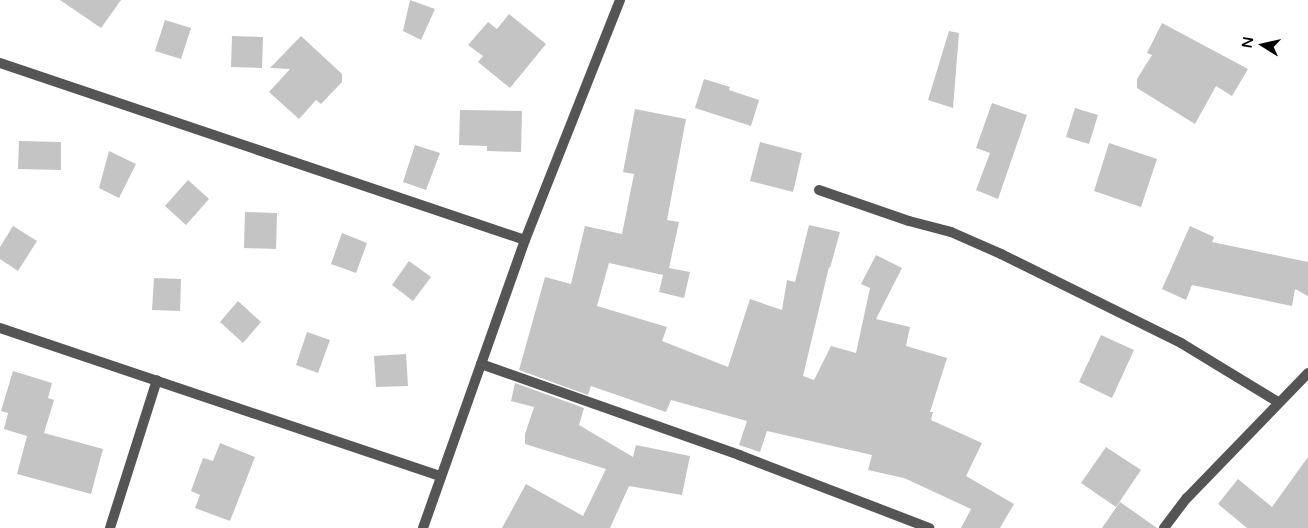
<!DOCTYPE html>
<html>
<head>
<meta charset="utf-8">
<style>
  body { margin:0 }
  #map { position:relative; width:1308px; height:528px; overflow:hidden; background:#fff; font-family:"Varela Round",sans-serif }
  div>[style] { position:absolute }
  .building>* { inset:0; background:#c4c4c4 }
  .minor>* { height:10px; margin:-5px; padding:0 5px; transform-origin:5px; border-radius:5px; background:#555 }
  span { translate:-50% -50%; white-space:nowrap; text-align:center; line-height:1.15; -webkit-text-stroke:4.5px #fff; paint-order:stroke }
  .north { position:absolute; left:1238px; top:20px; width:50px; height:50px; -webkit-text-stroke:4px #fff; paint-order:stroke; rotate:280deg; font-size:14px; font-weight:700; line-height:20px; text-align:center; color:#000 }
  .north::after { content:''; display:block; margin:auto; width:18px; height:22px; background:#000; clip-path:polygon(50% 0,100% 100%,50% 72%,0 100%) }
</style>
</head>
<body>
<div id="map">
  <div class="building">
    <div style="clip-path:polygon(60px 0,121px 0,101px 28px)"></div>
    <div style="clip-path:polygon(410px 0,435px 9px,421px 40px,403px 31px)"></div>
    <div style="clip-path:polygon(509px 14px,546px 44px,510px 88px,478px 62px,483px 56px,468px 45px,488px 22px,497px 29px)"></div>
    <div style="clip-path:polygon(165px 20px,191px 28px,181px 59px,155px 51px)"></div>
    <div style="clip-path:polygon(1162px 23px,1248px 69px,1232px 96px,1216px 86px,1195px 124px,1137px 88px,1137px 79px,1152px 55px,1147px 53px)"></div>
    <div style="clip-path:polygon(949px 31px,959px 33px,953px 108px,928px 100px)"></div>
    <div style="clip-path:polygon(232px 36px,263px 37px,262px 68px,231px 67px)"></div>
    <div style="clip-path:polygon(301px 36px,342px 74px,342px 82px,321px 104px,316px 100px,299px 119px,269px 92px,290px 69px,270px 68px)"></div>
    <div style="clip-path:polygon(704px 79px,730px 87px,729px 90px,759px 100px,751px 126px,695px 108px)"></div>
    <div style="clip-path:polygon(992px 103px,1027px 115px,998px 199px,976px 190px,990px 153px,976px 148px)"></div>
    <div style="clip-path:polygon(1075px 108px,1098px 115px,1089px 144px,1066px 137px)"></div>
    <div style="clip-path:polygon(635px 109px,686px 119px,667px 220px,679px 222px,669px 268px,690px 272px,684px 298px,659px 292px,663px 275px,609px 263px,597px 306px,667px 327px,662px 341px,728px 367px,750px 299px,782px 310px,787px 280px,795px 282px,809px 225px,840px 232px,830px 268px,829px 267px,803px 376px,814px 380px,831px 346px,856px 353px,870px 288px,861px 284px,876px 255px,902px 268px,876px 319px,910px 327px,906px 346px,947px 358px,930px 412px,933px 412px,931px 420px,982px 443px,966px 476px,1014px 504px,1000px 528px,961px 528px,971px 509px,904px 478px,868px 470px,872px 455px,767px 431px,760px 452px,739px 445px,747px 421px,671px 400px,666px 412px,591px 386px,588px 395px,519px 370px,545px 277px,571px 284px,585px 226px,622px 234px,634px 174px,623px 172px)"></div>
    <div style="clip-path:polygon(460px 110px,522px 111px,521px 152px,487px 151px,487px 146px,459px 145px)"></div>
    <div style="clip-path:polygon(19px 141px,61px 142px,61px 170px,18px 169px)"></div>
    <div style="clip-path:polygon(760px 142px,802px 153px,793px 192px,750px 181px)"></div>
    <div style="clip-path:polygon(1109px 143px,1157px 159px,1141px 207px,1094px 191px)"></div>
    <div style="clip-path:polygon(415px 145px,440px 153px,426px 190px,403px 182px)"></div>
    <div style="clip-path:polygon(109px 151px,136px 164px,119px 198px,99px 188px)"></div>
    <div style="clip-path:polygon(188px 180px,209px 199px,186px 225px,165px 206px)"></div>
    <div style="clip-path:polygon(245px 212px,277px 213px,276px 249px,244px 248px)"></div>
    <div style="clip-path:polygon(13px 226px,37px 241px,18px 271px,0 259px,0 247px)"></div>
    <div style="clip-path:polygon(1190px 226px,1214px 237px,1212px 242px,1308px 262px,1308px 296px,1295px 289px,1292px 306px,1192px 285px,1186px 300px,1162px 289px)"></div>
    <div style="clip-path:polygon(342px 233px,367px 243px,356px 273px,331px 264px)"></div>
    <div style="clip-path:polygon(409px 261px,431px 277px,413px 301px,392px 285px)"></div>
    <div style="clip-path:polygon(154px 278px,181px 279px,180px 311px,152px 310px)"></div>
    <div style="clip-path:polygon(238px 301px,261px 322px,243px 343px,220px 322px)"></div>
    <div style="clip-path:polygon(307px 332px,330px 340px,318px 373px,296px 365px)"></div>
    <div style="clip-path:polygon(1101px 335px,1134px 350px,1112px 398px,1079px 382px)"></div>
    <div style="clip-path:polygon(406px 354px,408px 386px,376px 387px,374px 356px)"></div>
    <div style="clip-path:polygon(13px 371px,52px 383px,48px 398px,54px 400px,44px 433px,103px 449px,91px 494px,17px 474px,27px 436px,4px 429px,8px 413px,1px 411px)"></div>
    <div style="clip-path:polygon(515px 383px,584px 408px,579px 425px,633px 457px,636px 445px,690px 456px,682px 495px,629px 486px,610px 528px,502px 528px,526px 484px,583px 516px,606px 469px,525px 444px,525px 434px,534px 407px,511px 401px)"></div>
    <div style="clip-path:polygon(220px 443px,255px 457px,230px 521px,195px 508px,200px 495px,191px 491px,203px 458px,213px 461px)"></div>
    <div style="clip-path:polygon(1106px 447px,1141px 470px,1116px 507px,1081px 483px)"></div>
    <div style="clip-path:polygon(1308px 457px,1308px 528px,1247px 528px,1218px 504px,1238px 479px,1272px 507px)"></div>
    <div style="clip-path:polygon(1120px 502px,1157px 528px,1102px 528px)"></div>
  </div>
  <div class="minor">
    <div style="left:0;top:63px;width:554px;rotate:18.63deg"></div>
    <div style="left:819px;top:190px;width:95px;rotate:19deg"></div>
    <div style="left:909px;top:221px;width:43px;rotate:14.7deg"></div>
    <div style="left:951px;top:232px;width:55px;rotate:23.7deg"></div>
    <div style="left:1001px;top:254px;width:201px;rotate:26.3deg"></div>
    <div style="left:1181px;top:343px;width:114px;rotate:31.3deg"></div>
    <div style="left:0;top:328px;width:465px;rotate:18.6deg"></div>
    <div style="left:481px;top:364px;width:274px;rotate:19.4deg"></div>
    <div style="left:739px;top:455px;width:204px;rotate:21deg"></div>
    <div style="left:110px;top:528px;width:155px;rotate:-72.4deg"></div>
    <div style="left:423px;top:528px;width:306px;rotate:-70.5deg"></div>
    <div style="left:525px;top:240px;width:258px;rotate:-68.4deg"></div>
    <div style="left:1164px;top:528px;width:38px;rotate:-53deg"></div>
    <div style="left:1187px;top:498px;width:174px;rotate:-45.9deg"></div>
  </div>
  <div class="north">N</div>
</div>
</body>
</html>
